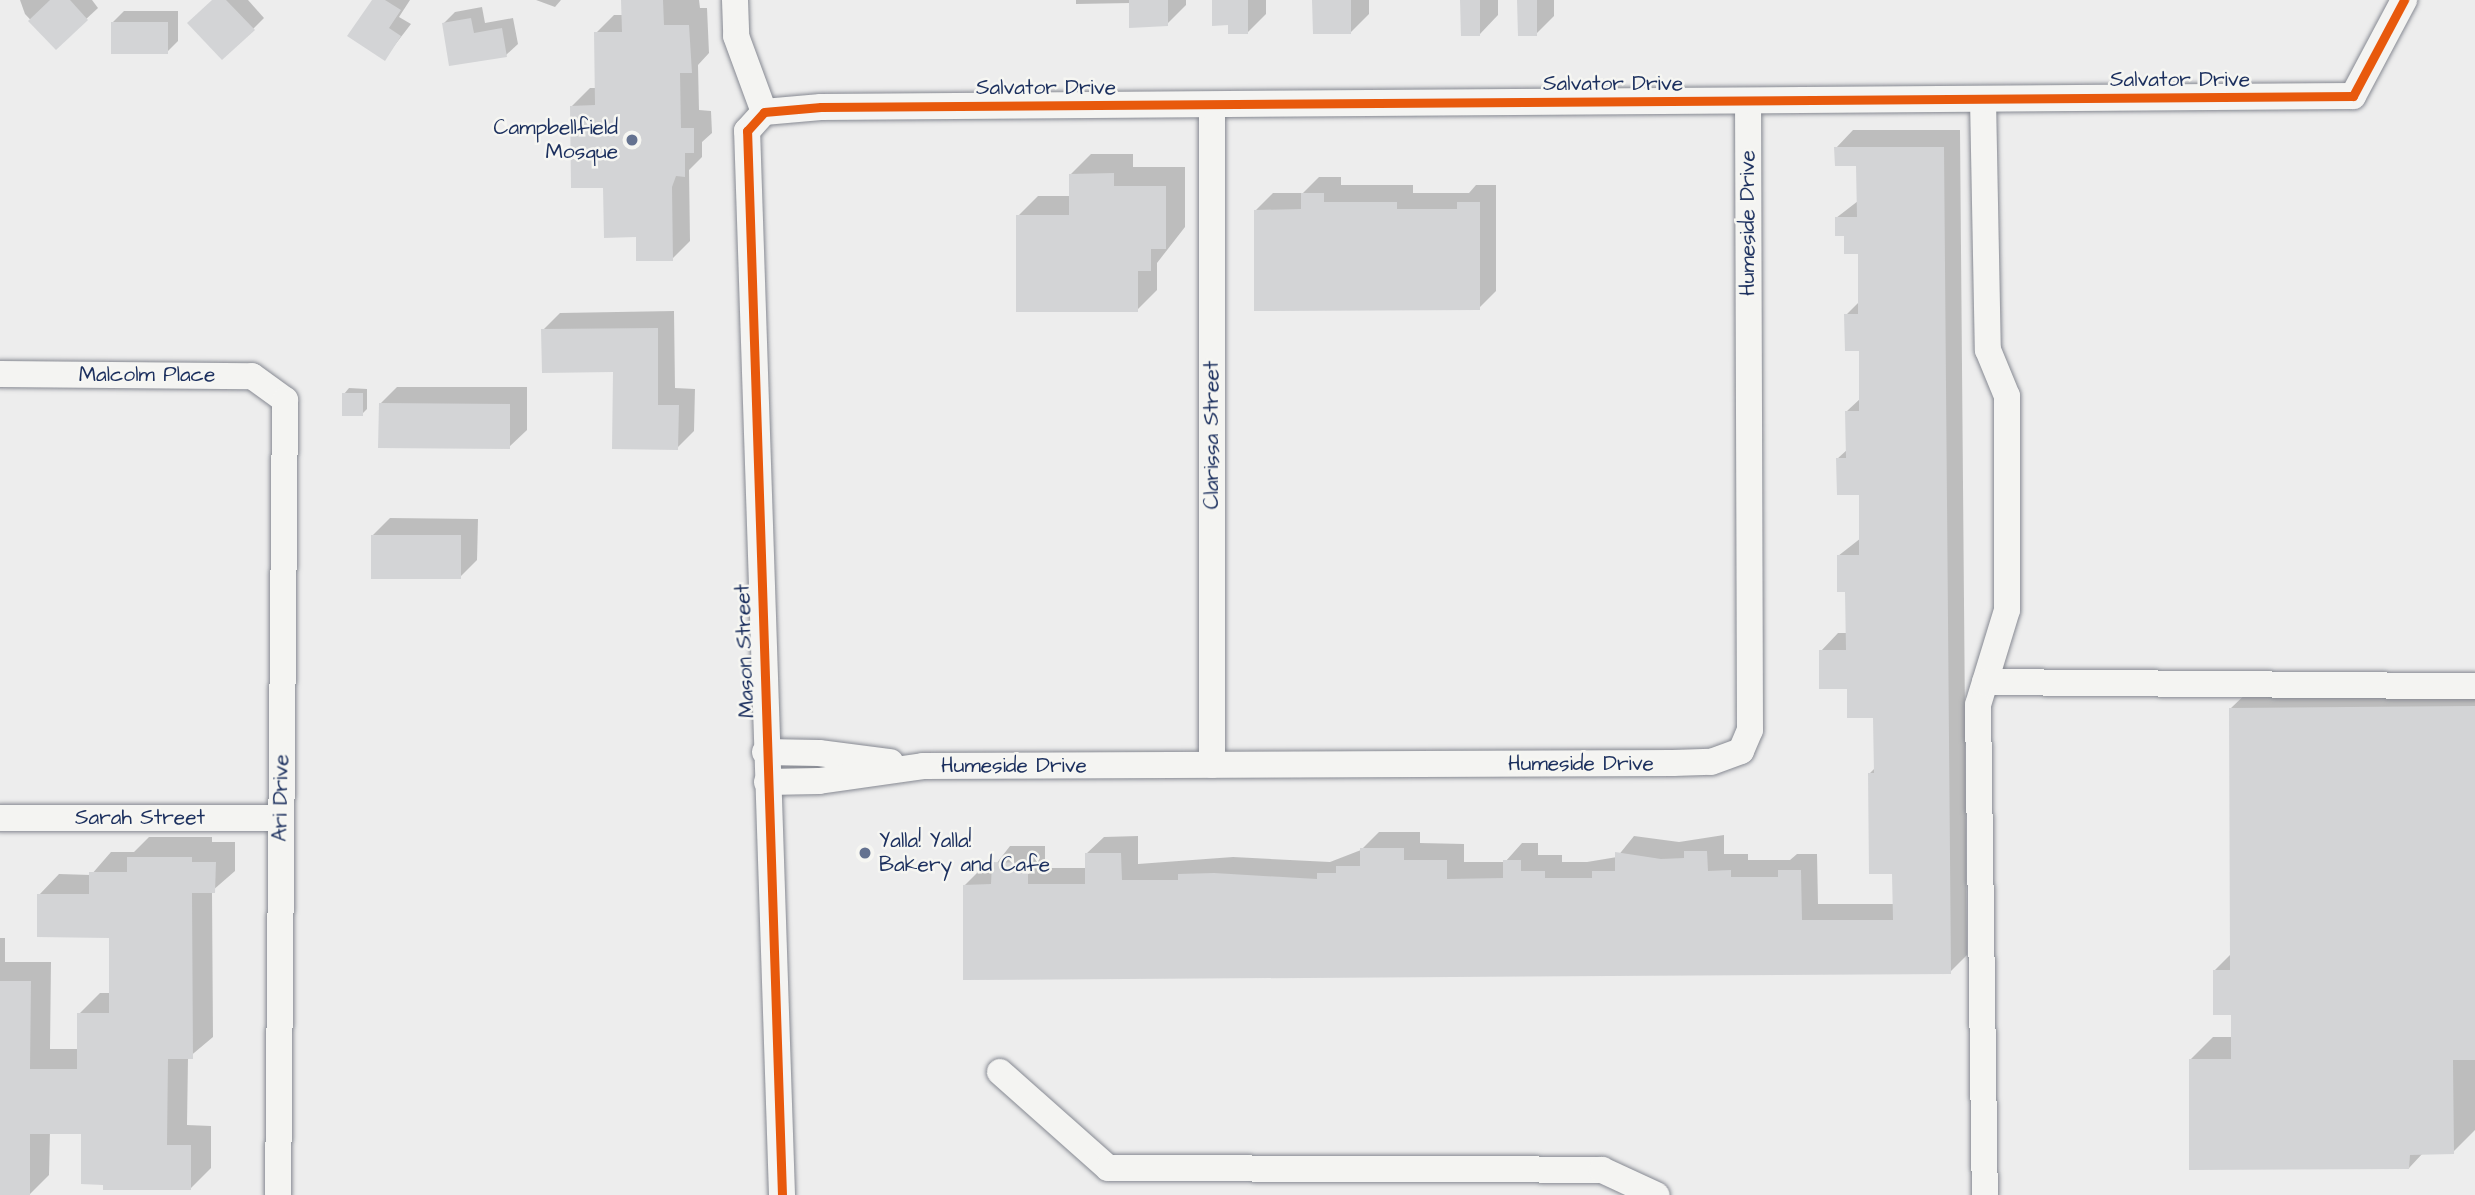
<!DOCTYPE html>
<html>
<head>
<meta charset="utf-8">
<style>
  body { margin:0 }
  #map { position:relative; width:2475px; height:1195px; overflow:hidden; background:#ededed; font-family:"Architects Daughter",sans-serif }
  div>[style] { position:absolute }
  .shadow>* { inset:0; background:#0003 }
  .building>* { inset:0; background:#d3d4d6 }
  .roads { filter:drop-shadow(0 0 2px #868992) drop-shadow(0 0 2px #868992) }
  .minor>* { height:26px; margin:-13px; padding:0 13px; transform-origin:13px; border-radius:13px; background:#f4f4f2 }
  .cycleway>* { height:9px; margin:-4.5px; padding:0 4.5px; transform-origin:4.5px; border-radius:4.5px; background:#e8590c }
  .dots>* { width:19px; height:19px; translate:-50% -50%; box-sizing:border-box; border:4px solid #f6f6f2; border-radius:50% }
  span { translate:-50% -50%; white-space:nowrap; text-align:center; line-height:1.15; -webkit-text-stroke:5px #f6f6f2; paint-order:stroke }
  .street-label { font-size:21px; color:#1b2f5e }
  .poi-label { font-size:21px; color:#1b2f5e }
  .right { translate:-100% -50%; text-align:right }
  .left { translate:0 -50%; text-align:left }
</style>
</head>
<body>
<div id="map">
  <div class="shadow">
    <div style="clip-path:polygon(20px 0,92px 0,98px 8px,56px 47px,25px 14px)"></div>
    <div style="clip-path:polygon(214px 0,248px 0,264px 18px,253px 29px)"></div>
    <div style="clip-path:polygon(374px 0,410px 0,399px 17px,411px 24px,384px 59px)"></div>
    <div style="clip-path:polygon(536px 0,561px 0,555px 7px)"></div>
    <div style="clip-path:polygon(622px 0,699px 0,700px 8px,707px 8px,709px 53px,698px 65px,699px 110px,711px 111px,712px 133px,702px 142px,702px 157px,689px 170px,690px 241px,672px 259px,605px 186px,572px 106px,590px 88px,597px 88px,596px 33px,614px 15px,623px 15px)"></div>
    <div style="clip-path:polygon(1076px 0,1186px 0,1186px 5px,1167px 24px,1131px 3px,1076px 4px)"></div>
    <div style="clip-path:polygon(1214px 0,1266px 0,1266px 14px,1247px 33px,1229px 24px)"></div>
    <div style="clip-path:polygon(1314px 0,1369px 0,1369px 14px,1351px 32px)"></div>
    <div style="clip-path:polygon(1462px 0,1498px 0,1498px 15px,1480px 34px)"></div>
    <div style="clip-path:polygon(1519px 0,1554px 0,1554px 16px,1536px 34px)"></div>
    <div style="clip-path:polygon(482px 7px,485px 23px,513px 18px,518px 44px,506px 55px,444px 23px,455px 12px)"></div>
    <div style="clip-path:polygon(124px 11px,178px 11px,178px 41px,167px 52px,113px 22px)"></div>
    <div style="clip-path:polygon(1853px 130px,1960px 130px,1967px 955px,1950px 972px,965px 885px,982px 868px,993px 868px,1010px 846px,1045px 846px,1045px 868px,1086px 868px,1086px 854px,1104px 837px,1138px 836px,1138px 864px,1233px 857px,1330px 862px,1361px 850px,1379px 832px,1420px 832px,1420px 843px,1464px 844px,1464px 862px,1505px 862px,1522px 843px,1538px 843px,1538px 855px,1562px 855px,1562px 862px,1587px 862px,1617px 857px,1634px 836px,1679px 842px,1724px 835px,1724px 854px,1748px 854px,1748px 860px,1790px 860px,1797px 854px,1817px 854px,1818px 904px,1894px 904px,1894px 872px,1870px 773px,1875px 768px,1875px 716px,1821px 651px,1838px 633px,1848px 633px,1847px 590px,1838px 556px,1861px 538px,1860px 493px,1837px 459px,1848px 449px,1847px 411px,1861px 398px,1860px 350px,1846px 315px,1860px 301px,1860px 252px,1836px 218px,1858px 201px,1858px 164px,1836px 148px)"></div>
    <div style="clip-path:polygon(1091px 154px,1133px 154px,1133px 167px,1185px 167px,1185px 227px,1157px 263px,1157px 290px,1137px 310px,1018px 216px,1038px 196px,1071px 196px,1071px 174px)"></div>
    <div style="clip-path:polygon(1319px 177px,1341px 177px,1341px 185px,1413px 185px,1413px 193px,1469px 193px,1476px 185px,1496px 185px,1496px 291px,1479px 308px,1256px 210px,1273px 193px,1303px 193px)"></div>
    <div style="clip-path:polygon(674px 311px,675px 388px,695px 389px,694px 431px,677px 448px,615px 370px,543px 330px,560px 313px)"></div>
    <div style="clip-path:polygon(397px 387px,527px 387px,527px 430px,509px 447px,380px 404px)"></div>
    <div style="clip-path:polygon(349px 388px,367px 389px,367px 409px,362px 414px,344px 394px)"></div>
    <div style="clip-path:polygon(390px 518px,478px 519px,477px 560px,460px 577px,373px 535px)"></div>
    <div style="clip-path:polygon(2475px 684px,2475px 1130px,2453px 1152px,2423px 1153px,2409px 1168px,2190px 1060px,2213px 1037px,2233px 1037px,2233px 1013px,2214px 971px,2232px 953px,2231px 708px,2254px 686px)"></div>
    <div style="clip-path:polygon(149px 837px,212px 837px,212px 842px,235px 842px,235px 871px,212px 891px,213px 1037px,188px 1058px,187px 1125px,211px 1126px,211px 1168px,190px 1189px,83px 1133px,50px 1132px,49px 1175px,29px 1195px,0 1195px,0 938px,5px 938px,5px 962px,51px 962px,50px 1049px,79px 1049px,79px 1014px,100px 993px,111px 993px,111px 936px,39px 895px,59px 874px,91px 875px,111px 852px,134px 852px)"></div>
  </div>
  <div class="building">
    <div style="clip-path:polygon(50px 0,70px 0,88px 20px,56px 50px,28px 21px)"></div>
    <div style="clip-path:polygon(212px 0,226px 0,255px 30px,222px 60px,187px 23px)"></div>
    <div style="clip-path:polygon(372px 0,385px 0,401px 10px,389px 28px,401px 36px,385px 61px,347px 36px)"></div>
    <div style="clip-path:polygon(621px 0,663px 0,664px 25px,689px 25px,692px 73px,680px 73px,681px 128px,694px 128px,694px 153px,685px 153px,685px 177px,676px 176px,672px 187px,673px 261px,636px 261px,636px 237px,604px 238px,603px 188px,571px 188px,570px 106px,595px 105px,594px 32px,622px 32px)"></div>
    <div style="clip-path:polygon(1129px 0,1168px 0,1168px 26px,1129px 28px)"></div>
    <div style="clip-path:polygon(1212px 0,1248px 0,1248px 34px,1228px 34px,1228px 25px,1212px 26px)"></div>
    <div style="clip-path:polygon(1312px 0,1351px 0,1351px 34px,1313px 34px)"></div>
    <div style="clip-path:polygon(1460px 0,1480px 0,1480px 36px,1461px 36px)"></div>
    <div style="clip-path:polygon(1517px 0,1537px 0,1537px 36px,1518px 36px)"></div>
    <div style="clip-path:polygon(471px 18px,474px 33px,502px 28px,507px 57px,449px 66px,442px 23px)"></div>
    <div style="clip-path:polygon(111px 22px,168px 22px,168px 54px,111px 54px)"></div>
    <div style="clip-path:polygon(1834px 147px,1944px 147px,1951px 974px,963px 980px,963px 885px,991px 884px,992px 862px,1028px 863px,1028px 884px,1085px 884px,1085px 853px,1121px 853px,1122px 880px,1178px 880px,1178px 874px,1214px 873px,1317px 879px,1317px 873px,1336px 873px,1336px 866px,1360px 866px,1360px 848px,1404px 848px,1404px 860px,1447px 860px,1447px 879px,1503px 878px,1503px 860px,1521px 860px,1521px 871px,1545px 871px,1545px 878px,1592px 878px,1592px 871px,1615px 871px,1615px 852px,1661px 859px,1684px 858px,1684px 851px,1707px 851px,1708px 871px,1731px 870px,1731px 877px,1778px 877px,1778px 870px,1801px 870px,1802px 920px,1893px 920px,1892px 874px,1869px 874px,1868px 773px,1874px 773px,1873px 718px,1847px 718px,1847px 689px,1819px 689px,1819px 650px,1846px 650px,1845px 592px,1837px 592px,1837px 555px,1859px 555px,1859px 495px,1837px 495px,1836px 458px,1846px 458px,1845px 411px,1859px 411px,1859px 351px,1845px 351px,1844px 314px,1858px 314px,1858px 254px,1844px 254px,1844px 236px,1835px 236px,1835px 217px,1857px 217px,1856px 166px,1835px 166px)"></div>
    <div style="clip-path:polygon(1114px 173px,1114px 186px,1166px 186px,1166px 249px,1151px 249px,1151px 271px,1138px 271px,1138px 312px,1016px 312px,1016px 215px,1069px 215px,1069px 174px)"></div>
    <div style="clip-path:polygon(1301px 193px,1324px 193px,1324px 202px,1397px 202px,1397px 209px,1457px 209px,1457px 202px,1480px 202px,1480px 310px,1254px 311px,1254px 210px,1301px 209px)"></div>
    <div style="clip-path:polygon(658px 328px,658px 405px,679px 405px,678px 450px,612px 449px,613px 372px,542px 373px,541px 329px)"></div>
    <div style="clip-path:polygon(342px 393px,363px 393px,363px 416px,342px 416px)"></div>
    <div style="clip-path:polygon(379px 403px,510px 404px,510px 449px,378px 448px)"></div>
    <div style="clip-path:polygon(371px 535px,461px 535px,461px 579px,371px 579px)"></div>
    <div style="clip-path:polygon(2475px 706px,2475px 1060px,2453px 1060px,2454px 1154px,2410px 1155px,2409px 1169px,2189px 1170px,2189px 1059px,2231px 1059px,2231px 1015px,2213px 1015px,2213px 970px,2230px 970px,2229px 708px)"></div>
    <div style="clip-path:polygon(127px 857px,192px 857px,192px 862px,216px 862px,215px 893px,192px 893px,193px 1059px,168px 1059px,167px 1145px,191px 1145px,191px 1190px,103px 1190px,103px 1185px,81px 1184px,81px 1134px,30px 1134px,30px 1195px,0 1195px,0 981px,31px 981px,30px 1069px,77px 1069px,77px 1013px,109px 1013px,109px 938px,37px 937px,37px 894px,89px 894px,89px 872px,127px 872px)"></div>
  </div>
  <div class="roads">
    <div class="minor">
      <div style="left:735px;top:0;width:36px;rotate:88deg"></div>
      <div style="left:736px;top:36px;width:81px;rotate:69.8deg"></div>
      <div style="left:1983px;top:99px;width:251px;rotate:88.9deg"></div>
      <div style="left:1988px;top:350px;width:50px;rotate:67.6deg"></div>
      <div style="left:2007px;top:396px;width:214px;rotate:90deg"></div>
      <div style="left:2007px;top:610px;width:99px;rotate:107deg"></div>
      <div style="left:1978px;top:705px;width:490px;rotate:89.2deg"></div>
      <div style="left:0;top:374px;width:252px;rotate:0.5deg"></div>
      <div style="left:252px;top:376px;width:41px;rotate:36deg"></div>
      <div style="left:285px;top:400px;width:795px;rotate:90.5deg"></div>
      <div style="left:1985px;top:682px;width:490px;rotate:0.5deg"></div>
      <div style="left:765px;top:752px;width:54px;rotate:1.1deg"></div>
      <div style="left:819px;top:753px;width:72px;rotate:7.2deg"></div>
      <div style="left:1212px;top:765px;width:660px;rotate:-90deg"></div>
      <div style="left:767px;top:782px;width:52px;rotate:-1.1deg"></div>
      <div style="left:819px;top:781px;width:105px;rotate:-8.2deg"></div>
      <div style="left:923px;top:766px;width:750px;rotate:-0.23deg"></div>
      <div style="left:1673px;top:763px;width:38px;rotate:-2deg"></div>
      <div style="left:1711px;top:762px;width:32px;rotate:-20deg"></div>
      <div style="left:1741px;top:751px;width:23px;rotate:-67deg"></div>
      <div style="left:1750px;top:730px;width:629px;rotate:-90.18deg"></div>
      <div style="left:0;top:818px;width:280px"></div>
      <div style="left:1000px;top:1072px;width:144px;rotate:41.6deg"></div>
      <div style="left:1108px;top:1168px;width:494px;rotate:0.2deg"></div>
      <div style="left:1602px;top:1170px;width:60px;rotate:24.8deg"></div>
      <div style="left:782px;top:1195px;width:1065px;rotate:-91.88deg"></div>
      <div style="left:747px;top:131px;width:25px;rotate:-48deg"></div>
      <div style="left:764px;top:112px;width:57px;rotate:-5deg"></div>
      <div style="left:821px;top:107px;width:1532px;rotate:-0.41deg"></div>
      <div style="left:2353px;top:96px;width:109px;rotate:-62deg"></div>
    </div>
  </div>
  <div class="cycleway">
    <div style="left:782px;top:1195px;width:1065px;rotate:-91.88deg"></div>
    <div style="left:747px;top:131px;width:25px;rotate:-48deg"></div>
    <div style="left:764px;top:112px;width:57px;rotate:-5deg"></div>
    <div style="left:821px;top:107px;width:1532px;rotate:-0.41deg"></div>
    <div style="left:2353px;top:96px;width:109px;rotate:-62deg"></div>
  </div>
  <div class="dots">
    <div style="left:632px;top:140px;background:#647290"></div>
    <div style="left:865px;top:853px;background:#647290"></div>
  </div>
  <div class="street-label">
    <span style="left:2180px;top:80px">Salvator Drive</span>
    <span style="left:1613px;top:84px">Salvator Drive</span>
    <span style="left:1046px;top:88px">Salvator Drive</span>
    <span style="left:1748px;top:223px;rotate:-90deg">Humeside Drive</span>
    <span style="left:147px;top:375px">Malcolm Place</span>
    <span style="left:1212px;top:435px;rotate:-90deg">Clarissa Street</span>
    <span style="left:745px;top:651px;rotate:-92deg">Mason Street</span>
    <span style="left:1581px;top:764px">Humeside Drive</span>
    <span style="left:1014px;top:766px">Humeside Drive</span>
    <span style="left:281px;top:798px;rotate:-89deg">Ari Drive</span>
    <span style="left:140px;top:818px">Sarah Street</span>
  </div>
  <div class="poi-label">
    <span class="right" style="left:618px;top:140px">Campbellfield<br>Mosque</span>
    <span class="left" style="left:879px;top:853px">Yalla! Yalla!<br>Bakery and Cafe</span>
  </div>
</div>
</body>
</html>
